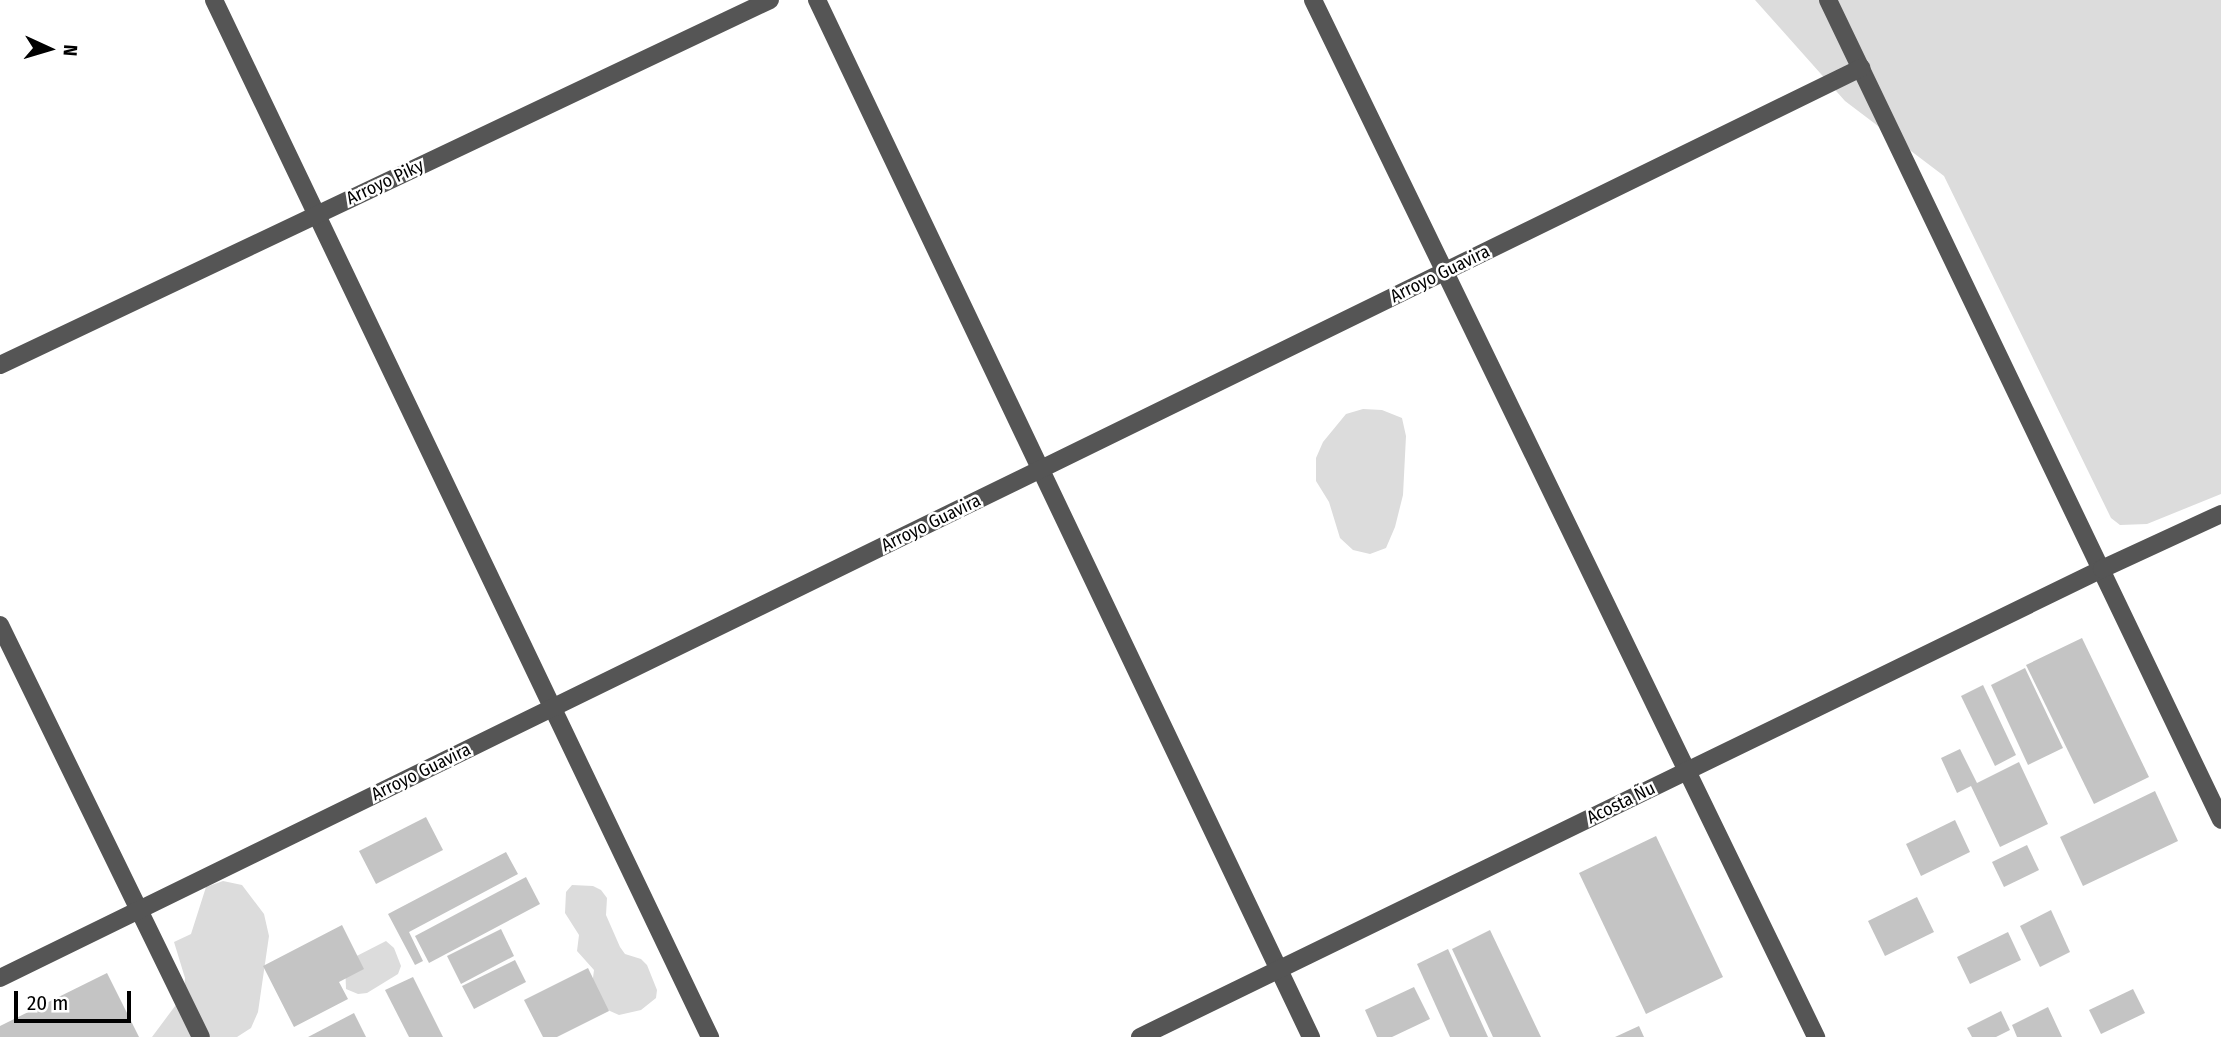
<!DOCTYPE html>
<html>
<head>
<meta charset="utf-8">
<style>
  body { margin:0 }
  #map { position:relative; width:2221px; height:1037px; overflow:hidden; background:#fff; font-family:"Fira Sans Condensed",sans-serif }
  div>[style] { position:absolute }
  .green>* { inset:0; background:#dcdcdc }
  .building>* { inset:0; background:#c4c4c4 }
  .minor>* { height:18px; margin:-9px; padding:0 9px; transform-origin:9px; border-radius:9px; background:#555 }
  span { translate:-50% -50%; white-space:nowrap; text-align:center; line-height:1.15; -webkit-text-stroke:5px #fff; paint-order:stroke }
  .street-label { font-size:18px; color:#000 }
  .north { position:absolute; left:14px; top:14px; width:70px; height:70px; -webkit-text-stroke:5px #fff; paint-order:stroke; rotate:94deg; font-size:19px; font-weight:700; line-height:28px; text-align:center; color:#000 }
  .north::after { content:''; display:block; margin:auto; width:24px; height:32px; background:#000; clip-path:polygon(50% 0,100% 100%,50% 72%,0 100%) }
  .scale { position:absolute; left:14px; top:991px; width:117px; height:32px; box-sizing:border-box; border:4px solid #000; border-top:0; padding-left:9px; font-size:21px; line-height:24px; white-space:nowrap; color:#000; -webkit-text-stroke:5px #fff; paint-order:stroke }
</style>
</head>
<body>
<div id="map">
  <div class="green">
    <div style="clip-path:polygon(1755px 0,2221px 0,2221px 494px,2147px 524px,2120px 525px,2111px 518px,1944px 176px,1845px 101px)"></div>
    <div style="clip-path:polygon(1363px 409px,1382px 410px,1402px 418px,1406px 436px,1403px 495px,1395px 527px,1386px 548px,1370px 554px,1353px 550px,1340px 538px,1329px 502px,1316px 481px,1316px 458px,1323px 442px,1346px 414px)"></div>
    <div style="clip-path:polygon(223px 881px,242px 885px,264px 914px,269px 936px,258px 1012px,251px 1028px,237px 1037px,152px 1037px,184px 994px,185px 978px,174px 942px,191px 934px,206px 887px)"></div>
    <div style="clip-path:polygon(572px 885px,593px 886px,601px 890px,607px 898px,606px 915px,620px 947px,625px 954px,641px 959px,647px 965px,657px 990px,656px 998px,641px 1010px,619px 1015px,601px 1007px,592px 986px,594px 970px,577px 951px,579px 935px,565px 913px,566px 892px)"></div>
    <div style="clip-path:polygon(386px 941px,394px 948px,401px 966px,398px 974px,367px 993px,358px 994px,346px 989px,345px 962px)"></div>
  </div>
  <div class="building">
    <div style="clip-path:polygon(2082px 638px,2149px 777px,2094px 804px,2026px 665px)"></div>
    <div style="clip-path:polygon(2025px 668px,2063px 748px,2028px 765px,1991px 685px)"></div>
    <div style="clip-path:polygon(1983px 685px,2016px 755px,1995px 766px,1961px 696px)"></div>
    <div style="clip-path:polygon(1960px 749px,1977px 783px,2019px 762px,2048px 824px,2000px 847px,1971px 786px,1957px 793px,1941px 758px)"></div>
    <div style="clip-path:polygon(2155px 791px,2178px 841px,2083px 886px,2060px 837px)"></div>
    <div style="clip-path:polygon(426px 817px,443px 850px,376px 884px,359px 851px)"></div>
    <div style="clip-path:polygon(1955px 820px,1970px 852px,1921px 876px,1906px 844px)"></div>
    <div style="clip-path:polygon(1656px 836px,1723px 977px,1646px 1014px,1579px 873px)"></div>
    <div style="clip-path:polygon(2027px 845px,2039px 870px,2004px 887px,1992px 862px)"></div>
    <div style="clip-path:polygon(506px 852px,518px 874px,409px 932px,423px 961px,415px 965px,388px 914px)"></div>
    <div style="clip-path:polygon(526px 877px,540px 904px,429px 963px,415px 936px)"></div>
    <div style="clip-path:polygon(1917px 897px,1934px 932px,1885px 956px,1868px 921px)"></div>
    <div style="clip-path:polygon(2051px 910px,2070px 952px,2040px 967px,2020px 926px)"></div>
    <div style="clip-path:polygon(342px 925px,364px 969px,339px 982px,348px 999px,294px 1027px,263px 966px)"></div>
    <div style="clip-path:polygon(501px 929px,514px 956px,461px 984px,447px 956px)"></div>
    <div style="clip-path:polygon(1490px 930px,1541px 1037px,1493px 1037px,1452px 949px)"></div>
    <div style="clip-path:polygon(2008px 932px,2021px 960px,1970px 984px,1957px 957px)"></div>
    <div style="clip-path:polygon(1448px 949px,1488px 1037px,1450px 1037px,1417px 964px)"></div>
    <div style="clip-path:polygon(515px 960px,526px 982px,474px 1009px,462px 986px)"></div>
    <div style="clip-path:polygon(588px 968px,609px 1011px,557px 1037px,543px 1037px,524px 1000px)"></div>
    <div style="clip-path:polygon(107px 973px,139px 1037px,0 1037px,0 1026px)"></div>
    <div style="clip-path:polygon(413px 977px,443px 1037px,409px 1037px,385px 990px)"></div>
    <div style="clip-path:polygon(1414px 987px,1430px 1019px,1392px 1037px,1377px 1037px,1365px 1010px)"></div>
    <div style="clip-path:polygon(2133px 989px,2145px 1013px,2101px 1034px,2089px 1010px)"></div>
    <div style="clip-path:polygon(2048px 1007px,2062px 1037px,2017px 1037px,2012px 1025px)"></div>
    <div style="clip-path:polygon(2001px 1011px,2010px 1030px,1996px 1037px,1972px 1037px,1967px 1028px)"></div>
    <div style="clip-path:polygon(354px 1013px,366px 1037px,308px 1037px)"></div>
    <div style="clip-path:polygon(1639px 1026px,1644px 1037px,1615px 1037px)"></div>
  </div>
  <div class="minor">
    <div style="left:214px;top:0;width:1150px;rotate:64.44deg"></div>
    <div style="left:817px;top:0;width:1149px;rotate:64.53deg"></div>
    <div style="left:1313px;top:0;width:1153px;rotate:64.12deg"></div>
    <div style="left:1828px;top:0;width:909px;rotate:64.39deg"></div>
    <div style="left:0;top:365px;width:852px;rotate:-25.36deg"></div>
    <div style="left:0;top:625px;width:458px;rotate:64deg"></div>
    <div style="left:0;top:978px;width:2072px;rotate:-26.06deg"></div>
    <div style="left:1140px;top:1037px;width:1070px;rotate:-25.94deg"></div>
    <div style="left:2102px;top:569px;width:131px;rotate:-24.8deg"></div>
  </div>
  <div class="street-label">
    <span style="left:385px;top:182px;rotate:-25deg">Arroyo Piky</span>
    <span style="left:1440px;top:274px;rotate:-26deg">Arroyo Guavira</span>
    <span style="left:931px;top:523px;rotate:-26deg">Arroyo Guavira</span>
    <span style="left:421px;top:772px;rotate:-26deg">Arroyo Guavira</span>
    <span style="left:1621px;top:803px;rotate:-26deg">Acosta Ñu</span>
  </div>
  <div class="north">N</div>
  <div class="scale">20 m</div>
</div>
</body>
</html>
